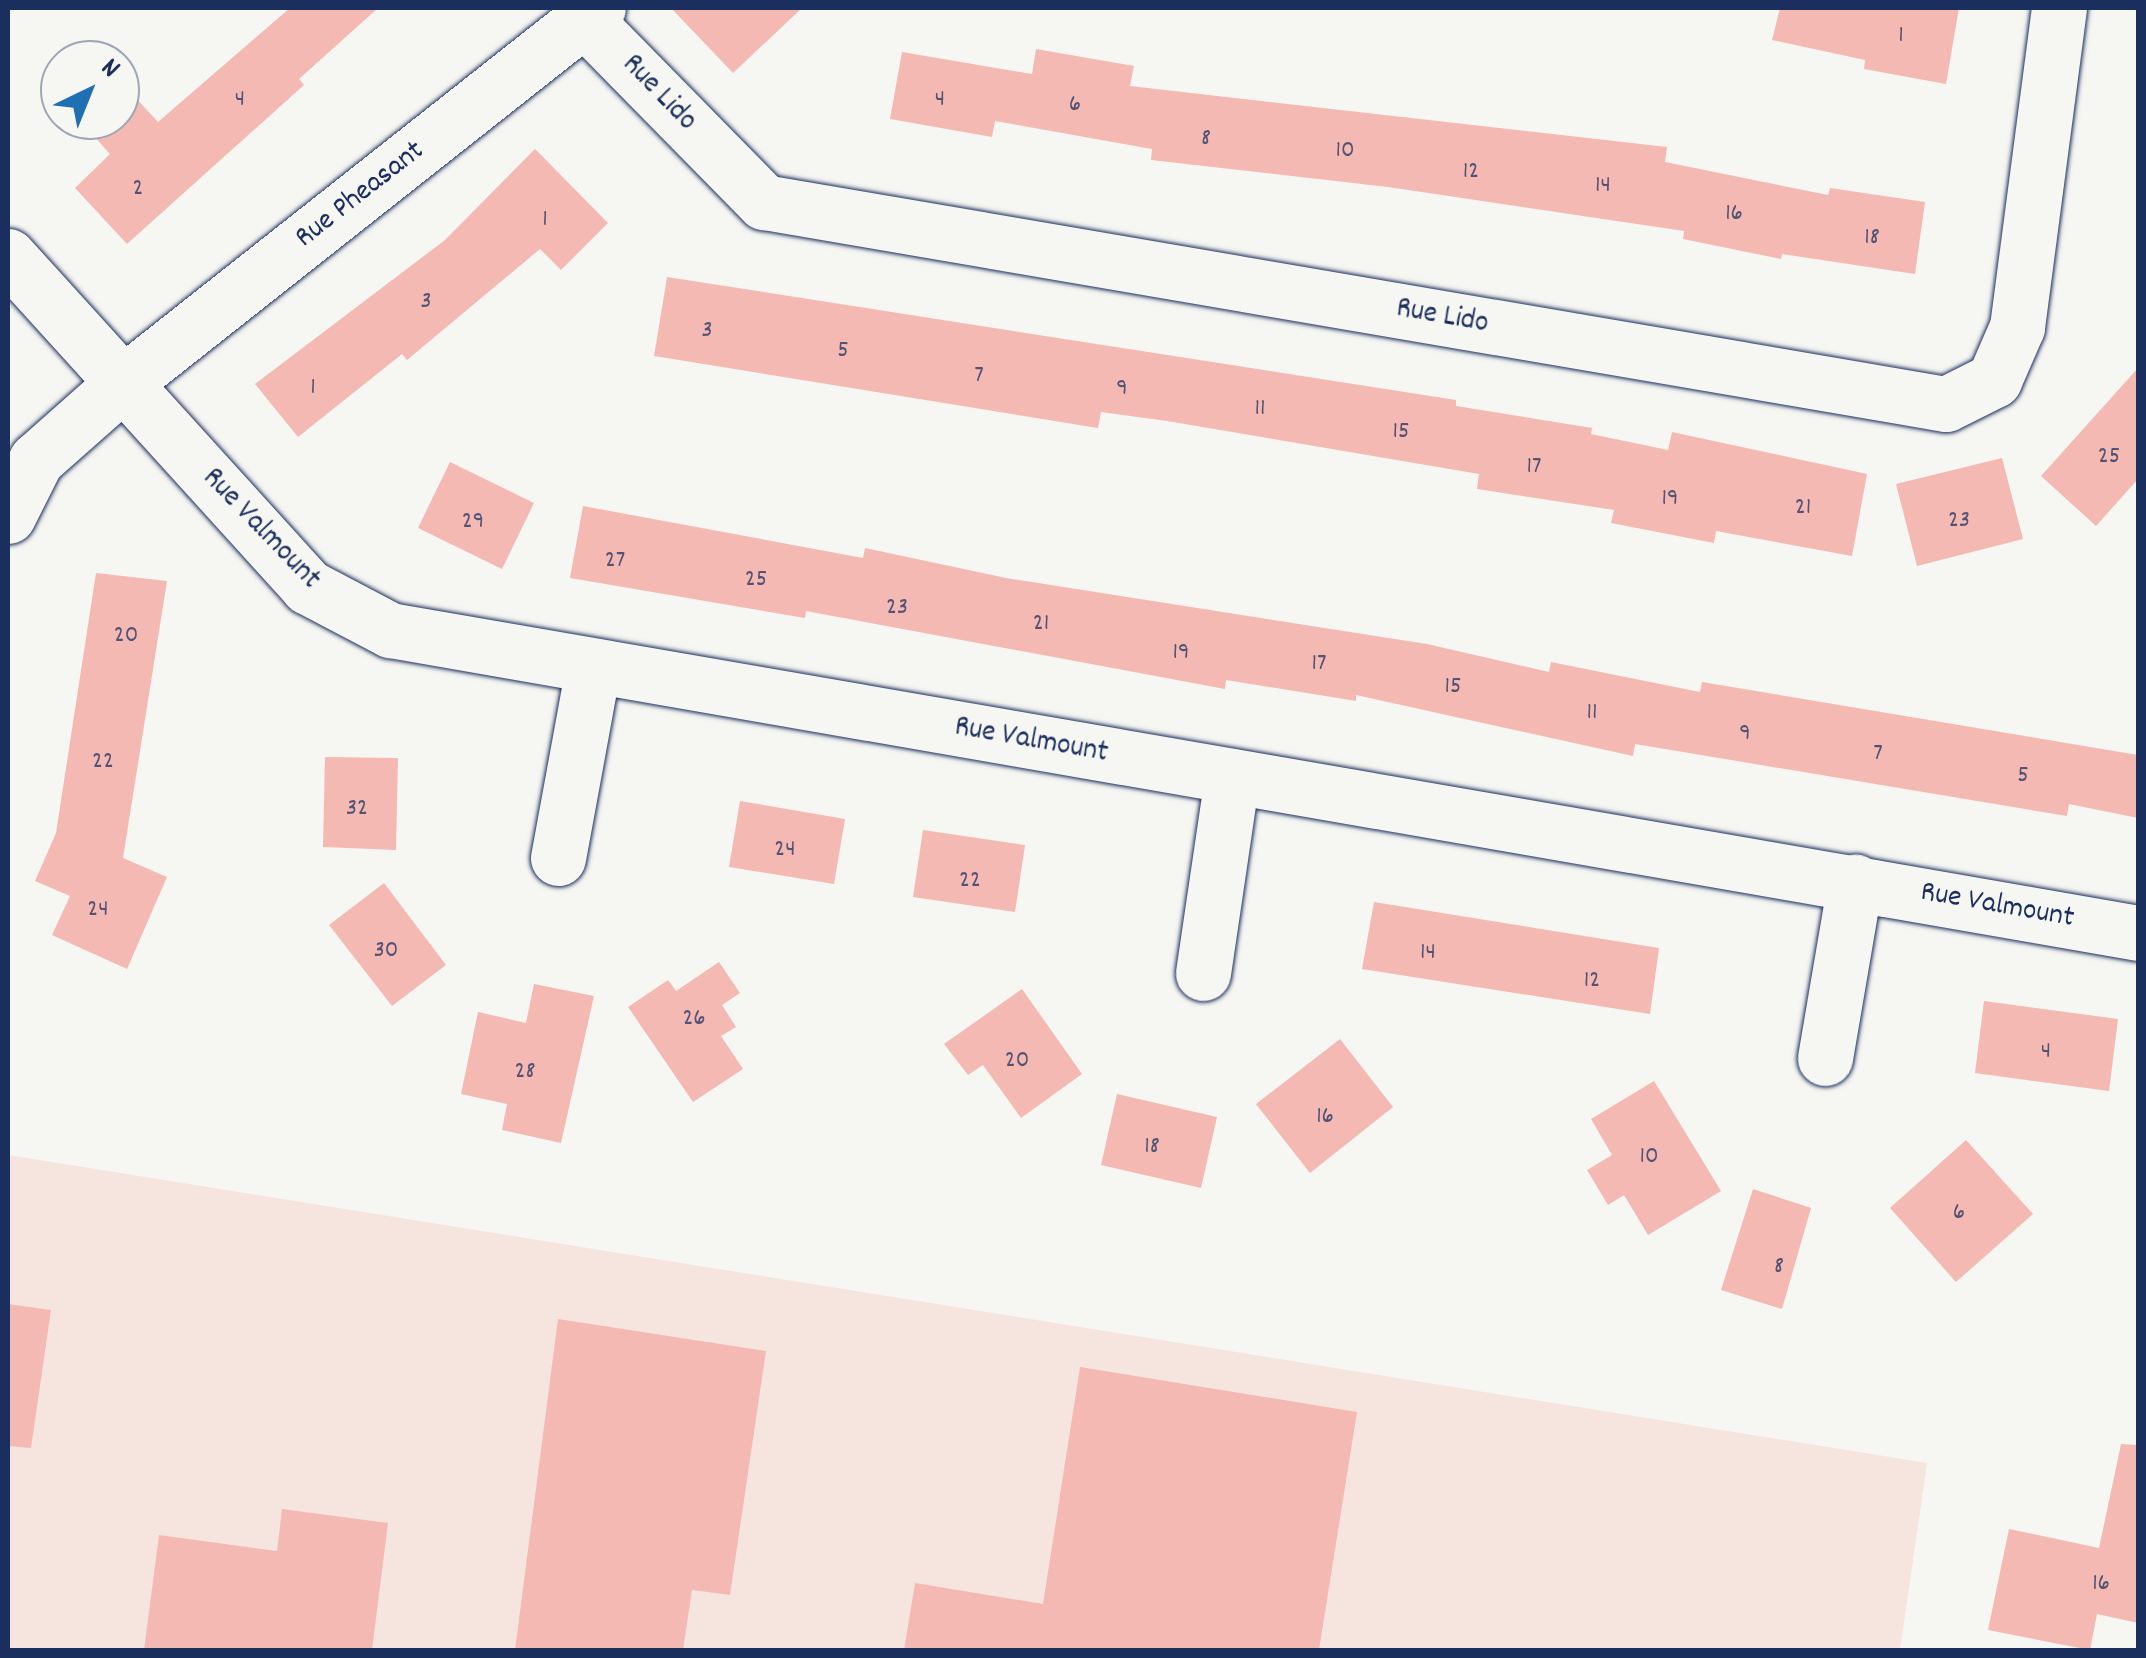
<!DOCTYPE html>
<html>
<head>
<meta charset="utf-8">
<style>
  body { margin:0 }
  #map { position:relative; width:2146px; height:1658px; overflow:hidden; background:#f6f6f2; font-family:Dekko,sans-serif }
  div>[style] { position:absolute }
  .built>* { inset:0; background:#f6e4df }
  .building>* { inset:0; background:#f5b9b4 }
  .roads { filter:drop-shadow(0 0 2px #1b2f5e) drop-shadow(0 0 2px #1b2f5e) }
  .minor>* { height:55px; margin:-27.5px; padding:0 27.5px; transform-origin:27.5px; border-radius:27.5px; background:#f6f6f2 }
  span { translate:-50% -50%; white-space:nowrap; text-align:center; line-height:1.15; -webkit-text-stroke:8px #f6f6f2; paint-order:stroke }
  .number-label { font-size:25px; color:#525274 }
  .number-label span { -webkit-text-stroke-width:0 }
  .street-label { font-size:30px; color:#1b2f5e }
  .frame { position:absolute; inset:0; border:10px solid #1b2f5e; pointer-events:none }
  .north { position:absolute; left:40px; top:40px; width:100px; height:100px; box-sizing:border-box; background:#f6f6f2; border:2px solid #9ea6b7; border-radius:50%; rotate:43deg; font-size:28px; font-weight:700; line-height:40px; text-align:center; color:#1b2f5e }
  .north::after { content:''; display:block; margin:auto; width:35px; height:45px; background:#1f6fb2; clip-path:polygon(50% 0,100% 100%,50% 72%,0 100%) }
</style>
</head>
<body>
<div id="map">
  <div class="built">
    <div style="clip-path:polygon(8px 1155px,1927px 1463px,1900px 1650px,8px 1650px)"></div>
  </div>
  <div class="building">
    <div style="clip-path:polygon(290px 8px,378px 8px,299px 79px,304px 85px,127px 244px,75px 188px,110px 154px,93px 135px,110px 120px,120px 120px,120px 111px,135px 97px,158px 122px)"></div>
    <div style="clip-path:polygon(671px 8px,802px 8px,733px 73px)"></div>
    <div style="clip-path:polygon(1780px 8px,1959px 8px,1946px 84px,1864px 69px,1865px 60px,1772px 40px)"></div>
    <div style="clip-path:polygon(1036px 49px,1134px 66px,1130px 86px,1667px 147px,1665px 162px,1828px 195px,1830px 188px,1925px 202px,1915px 274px,1782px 254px,1781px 259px,1683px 239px,1684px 231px,1388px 187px,1151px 160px,1152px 149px,995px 121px,992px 137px,890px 119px,902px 52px,1032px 74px)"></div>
    <div style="clip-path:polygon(535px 149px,608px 223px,561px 270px,540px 249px,407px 360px,402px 354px,298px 437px,255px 384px,445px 240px)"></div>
    <div style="clip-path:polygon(667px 277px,1456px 400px,1456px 406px,1592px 428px,1591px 434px,1668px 450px,1672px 432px,1867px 474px,1852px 556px,1716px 531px,1714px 543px,1611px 523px,1614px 510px,1477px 489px,1479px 474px,1167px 421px,1101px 412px,1098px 428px,654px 356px)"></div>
    <div style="clip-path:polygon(2138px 368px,2138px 479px,2096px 526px,2041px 476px)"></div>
    <div style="clip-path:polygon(2002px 458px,2023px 539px,1917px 566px,1896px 484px)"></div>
    <div style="clip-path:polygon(450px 462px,534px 503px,502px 569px,418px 528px)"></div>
    <div style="clip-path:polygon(583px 506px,863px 558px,865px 548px,1006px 578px,1427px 644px,1549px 672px,1551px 662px,1700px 692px,1702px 682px,2138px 755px,2138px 818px,2069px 804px,2067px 816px,1635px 744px,1633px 756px,1356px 695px,1356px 701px,1226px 680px,1225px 689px,806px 611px,805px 618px,570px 578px)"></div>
    <div style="clip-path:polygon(96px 573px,167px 581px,123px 858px,167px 877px,127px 969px,52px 935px,70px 896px,35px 881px,56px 833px)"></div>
    <div style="clip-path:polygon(325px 757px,398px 758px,396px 850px,323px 847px)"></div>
    <div style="clip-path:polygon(740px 801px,845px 819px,834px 884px,729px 867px)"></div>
    <div style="clip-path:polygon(923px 830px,1025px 845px,1015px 912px,913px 897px)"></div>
    <div style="clip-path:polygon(384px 883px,446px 965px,392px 1006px,329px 925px)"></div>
    <div style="clip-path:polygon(1374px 902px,1659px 948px,1650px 1014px,1362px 969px)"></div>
    <div style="clip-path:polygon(719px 962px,740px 993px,722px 1005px,736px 1027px,721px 1036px,743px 1069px,693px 1102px,628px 1007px,668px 980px,676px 991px)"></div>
    <div style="clip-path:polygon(534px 984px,594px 996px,561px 1143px,502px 1130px,507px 1104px,461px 1094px,478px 1012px,526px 1023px)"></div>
    <div style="clip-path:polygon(1022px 989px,1082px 1074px,1021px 1118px,983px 1065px,968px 1075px,944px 1044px)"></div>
    <div style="clip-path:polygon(1984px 1001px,2118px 1019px,2109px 1091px,1975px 1073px)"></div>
    <div style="clip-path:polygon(1340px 1039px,1393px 1107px,1310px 1173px,1256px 1104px)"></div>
    <div style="clip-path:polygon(1654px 1081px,1721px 1191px,1648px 1235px,1624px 1195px,1608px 1205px,1587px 1170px,1612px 1155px,1591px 1119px)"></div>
    <div style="clip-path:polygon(1117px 1094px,1217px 1117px,1201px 1188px,1101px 1165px)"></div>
    <div style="clip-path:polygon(1966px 1140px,2033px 1214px,1956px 1282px,1890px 1208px)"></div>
    <div style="clip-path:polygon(1753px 1189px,1811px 1208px,1782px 1309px,1721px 1290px)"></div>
    <div style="clip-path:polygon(8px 1304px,51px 1310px,31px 1448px,8px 1446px)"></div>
    <div style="clip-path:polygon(558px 1319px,766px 1351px,730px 1595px,692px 1590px,683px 1650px,515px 1650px)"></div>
    <div style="clip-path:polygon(1080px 1367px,1357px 1412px,1319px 1650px,904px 1650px,915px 1583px,1043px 1604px)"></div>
    <div style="clip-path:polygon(2121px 1444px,2138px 1445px,2138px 1623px,2097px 1614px,2090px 1650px,1988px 1630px,2009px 1529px,2099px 1548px)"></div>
    <div style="clip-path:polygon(282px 1509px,388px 1523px,372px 1650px,144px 1650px,159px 1535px,277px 1551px)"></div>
  </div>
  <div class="roads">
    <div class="minor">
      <div style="left:584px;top:19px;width:257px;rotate:45.5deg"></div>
      <div style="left:764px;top:202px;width:1199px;rotate:9.7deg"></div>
      <div style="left:1946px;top:404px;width:54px;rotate:-26.6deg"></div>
      <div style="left:1994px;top:380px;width:58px;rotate:-66.5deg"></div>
      <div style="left:2017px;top:327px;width:322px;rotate:-82.5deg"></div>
      <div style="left:8px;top:256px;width:447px;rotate:47.8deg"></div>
      <div style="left:308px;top:587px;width:93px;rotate:27.7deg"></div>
      <div style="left:390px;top:630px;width:1774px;rotate:9.83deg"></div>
      <div style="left:8px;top:516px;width:63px;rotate:-63.4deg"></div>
      <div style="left:36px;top:460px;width:116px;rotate:-41.5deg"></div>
      <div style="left:123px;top:383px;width:605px;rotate:-38.29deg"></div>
      <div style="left:558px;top:858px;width:193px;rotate:-79.6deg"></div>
      <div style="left:1203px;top:973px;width:199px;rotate:-81.6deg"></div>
      <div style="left:1825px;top:1058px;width:179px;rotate:-80.3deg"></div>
    </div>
  </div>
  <div class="number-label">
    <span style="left:1901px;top:36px">1</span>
    <span style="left:240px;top:100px">4</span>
    <span style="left:940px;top:100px">4</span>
    <span style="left:1075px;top:105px">6</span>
    <span style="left:1206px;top:139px">8</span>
    <span style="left:1345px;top:151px">10</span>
    <span style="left:1471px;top:172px">12</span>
    <span style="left:1603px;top:186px">14</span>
    <span style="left:138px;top:189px">2</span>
    <span style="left:1734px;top:214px">16</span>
    <span style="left:545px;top:220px">1</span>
    <span style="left:1872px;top:238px">18</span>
    <span style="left:426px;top:302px">3</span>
    <span style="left:707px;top:331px">3</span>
    <span style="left:843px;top:351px">5</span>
    <span style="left:979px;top:376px">7</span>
    <span style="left:313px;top:388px">1</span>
    <span style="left:1122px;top:389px">9</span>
    <span style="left:1260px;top:409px">11</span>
    <span style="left:1401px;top:432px">15</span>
    <span style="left:2109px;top:457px">25</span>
    <span style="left:1534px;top:467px">17</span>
    <span style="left:1670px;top:499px">19</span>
    <span style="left:1803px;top:508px">21</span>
    <span style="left:1959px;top:521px">23</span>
    <span style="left:473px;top:522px">29</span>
    <span style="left:615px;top:561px">27</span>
    <span style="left:756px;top:580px">25</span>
    <span style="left:897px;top:608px">23</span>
    <span style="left:1041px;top:624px">21</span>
    <span style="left:126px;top:636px">20</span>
    <span style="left:1181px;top:653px">19</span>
    <span style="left:1319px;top:664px">17</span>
    <span style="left:1453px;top:687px">15</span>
    <span style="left:1592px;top:713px">11</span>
    <span style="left:1745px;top:734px">9</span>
    <span style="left:1878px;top:754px">7</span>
    <span style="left:103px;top:762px">22</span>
    <span style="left:2023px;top:776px">5</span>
    <span style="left:357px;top:809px">32</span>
    <span style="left:785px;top:850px">24</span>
    <span style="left:970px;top:881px">22</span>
    <span style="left:98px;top:910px">24</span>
    <span style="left:386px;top:951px">30</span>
    <span style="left:1428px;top:953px">14</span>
    <span style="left:1592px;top:981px">12</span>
    <span style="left:694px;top:1019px">26</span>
    <span style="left:2046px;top:1052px">4</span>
    <span style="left:1017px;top:1061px">20</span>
    <span style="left:525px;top:1072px">28</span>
    <span style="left:1325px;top:1117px">16</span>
    <span style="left:1152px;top:1147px">18</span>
    <span style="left:1649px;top:1157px">10</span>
    <span style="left:1959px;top:1213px">6</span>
    <span style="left:1779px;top:1267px">8</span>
    <span style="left:2101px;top:1584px">16</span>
  </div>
  <div class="street-label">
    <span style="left:658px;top:94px;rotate:46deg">Rue Lido</span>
    <span style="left:361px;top:196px;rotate:-38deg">Rue Pheasant</span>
    <span style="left:1442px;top:318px;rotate:10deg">Rue Lido</span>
    <span style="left:260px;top:530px;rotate:46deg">Rue Valmount</span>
    <span style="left:1031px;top:742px;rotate:10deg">Rue Valmount</span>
    <span style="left:1997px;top:907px;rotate:10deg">Rue Valmount</span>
  </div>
  <div class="frame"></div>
  <div class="north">N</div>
</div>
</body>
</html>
